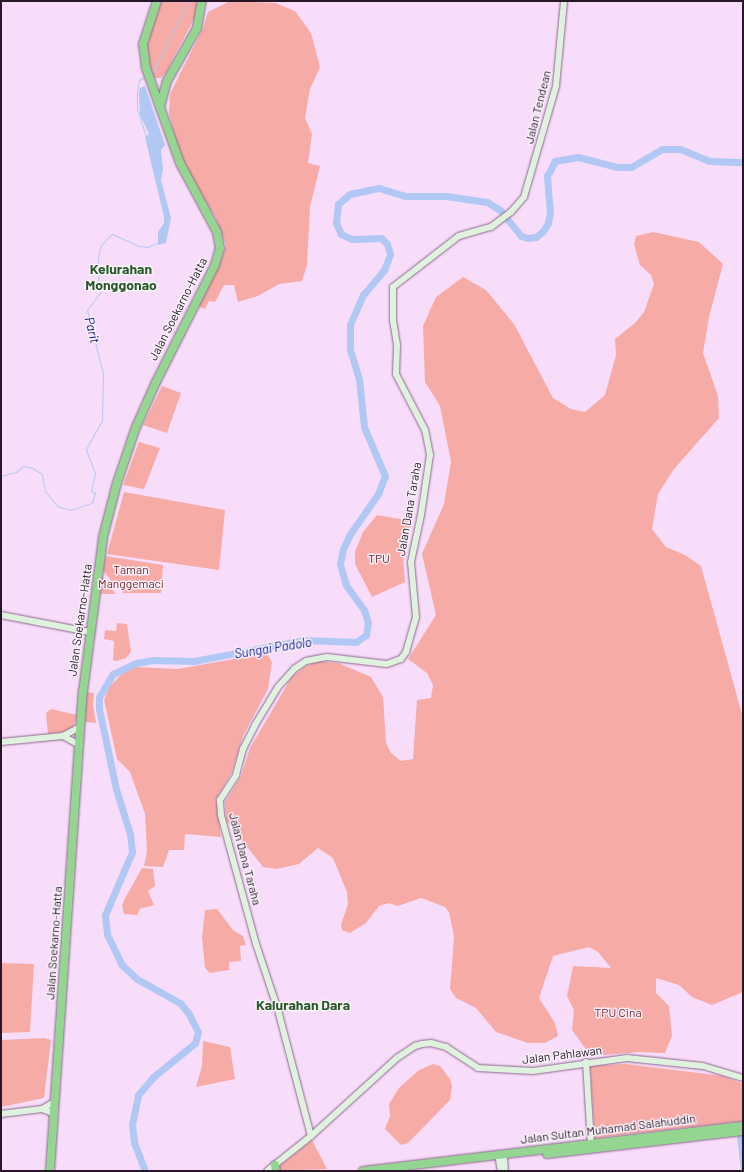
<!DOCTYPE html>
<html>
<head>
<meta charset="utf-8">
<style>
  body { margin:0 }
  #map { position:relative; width:744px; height:1172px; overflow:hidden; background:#f8ddfa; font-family:Barlow,sans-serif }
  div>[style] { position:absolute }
  .green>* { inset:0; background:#f7aba6 }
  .water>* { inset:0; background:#b2c8f4 }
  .stream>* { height:1px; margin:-0.5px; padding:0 0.5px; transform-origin:0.5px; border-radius:0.5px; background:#b2c8f4 }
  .river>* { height:7px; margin:-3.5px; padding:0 3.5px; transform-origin:3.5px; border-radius:3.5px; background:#b2c8f4 }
  .roads { filter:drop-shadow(0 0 1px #8e6691) drop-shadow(0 0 1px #8e6691) }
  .secondary>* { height:6px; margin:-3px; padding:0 3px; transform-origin:3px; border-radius:3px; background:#dff2de }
  .highway>* { height:8px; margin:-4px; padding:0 4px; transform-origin:4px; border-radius:4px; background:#93d591 }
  span { translate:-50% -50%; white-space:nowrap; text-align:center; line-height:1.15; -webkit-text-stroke:3px #faf1fb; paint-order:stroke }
  .street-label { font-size:12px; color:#261628 }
  .park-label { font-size:12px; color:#721d20 }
  .water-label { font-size:13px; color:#001191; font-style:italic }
  .quarter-label { font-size:14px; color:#255a26; font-weight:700 }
  .frame { position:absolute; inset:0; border:2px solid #261628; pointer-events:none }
</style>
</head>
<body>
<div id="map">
  <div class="green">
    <div style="clip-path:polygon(161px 1px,196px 1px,197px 5px,196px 15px,165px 74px,160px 78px,154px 78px,146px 54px,147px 39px)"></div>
    <div style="clip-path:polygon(230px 1px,275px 3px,295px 11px,311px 33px,320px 67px,310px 89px,305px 118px,312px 134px,308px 163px,320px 166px,310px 207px,307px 265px,302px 281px,279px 284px,258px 296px,238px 302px,234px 285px,224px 285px,215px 302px,209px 301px,205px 309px,198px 306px,223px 255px,226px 245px,215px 216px,189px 176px,180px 157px,169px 113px,170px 94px,203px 28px,208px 12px)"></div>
    <div style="clip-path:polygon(653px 232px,699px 242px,723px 264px,709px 317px,703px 353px,718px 396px,719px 418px,674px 469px,658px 494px,652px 529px,666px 547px,685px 555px,701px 566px,743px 718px,743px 992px,712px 1005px,692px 997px,679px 985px,656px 978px,656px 993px,669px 1006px,672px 1036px,665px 1053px,640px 1052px,591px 1056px,572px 1030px,574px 1010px,567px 996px,573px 966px,611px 968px,598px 952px,589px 947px,553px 956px,539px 998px,555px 1023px,558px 1036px,545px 1043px,528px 1043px,496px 1032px,476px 1008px,456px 998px,450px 989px,454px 937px,449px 912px,445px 907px,421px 898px,398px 906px,389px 903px,379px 906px,366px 923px,350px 933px,342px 930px,341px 925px,348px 904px,347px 892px,333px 858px,318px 848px,299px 864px,277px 869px,263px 867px,226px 820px,225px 802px,241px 776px,250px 748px,291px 678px,303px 668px,317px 661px,338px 663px,371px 677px,383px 697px,386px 743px,391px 753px,401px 761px,413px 759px,417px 700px,431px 698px,433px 685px,427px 673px,408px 659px,436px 615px,422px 554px,444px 504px,451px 462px,440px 406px,425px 382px,423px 326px,436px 297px,463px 277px,486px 290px,514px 324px,553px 398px,571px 409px,585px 412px,605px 395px,616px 355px,615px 339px,635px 323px,644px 312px,654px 284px,651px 275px,640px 265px,634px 244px,636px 236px)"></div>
    <div style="clip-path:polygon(162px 386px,181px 393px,167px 433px,143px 425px)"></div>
    <div style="clip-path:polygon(139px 442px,160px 448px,144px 489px,123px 485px)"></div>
    <div style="clip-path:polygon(124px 492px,225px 510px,219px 570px,107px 554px)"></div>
    <div style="clip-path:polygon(377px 515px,412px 521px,403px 555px,405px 582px,372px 597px,355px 564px,355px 552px,363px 532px)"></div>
    <div style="clip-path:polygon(106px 556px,163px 565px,161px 593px,123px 593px,103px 571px)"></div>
    <div style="clip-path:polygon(102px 577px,116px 594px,100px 594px)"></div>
    <div style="clip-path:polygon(117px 623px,127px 624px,131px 652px,126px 658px,117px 661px,113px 660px,114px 641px,104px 639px,105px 630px,116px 631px)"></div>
    <div style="clip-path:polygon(267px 653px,272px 662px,268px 689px,243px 736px,232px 772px,216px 799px,221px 837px,185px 834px,184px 850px,169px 850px,163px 867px,144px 866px,147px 852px,145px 814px,130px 772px,117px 759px,104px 700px,109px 687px,125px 671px,135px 667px,178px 669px)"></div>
    <div style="clip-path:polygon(87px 692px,94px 693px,93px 705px,96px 723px,85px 722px)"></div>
    <div style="clip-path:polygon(51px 709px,77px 715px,73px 727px,64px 732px,48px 734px,46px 713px)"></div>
    <div style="clip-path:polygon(142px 868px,153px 869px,155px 886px,148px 891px,154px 905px,140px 909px,137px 915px,124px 914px,122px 906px,124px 900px)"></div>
    <div style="clip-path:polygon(217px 909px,233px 930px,243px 936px,246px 945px,240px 946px,241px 961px,229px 962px,229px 970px,210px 973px,205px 968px,202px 937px,205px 910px)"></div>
    <div style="clip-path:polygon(1px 963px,34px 964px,30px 1032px,1px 1033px)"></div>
    <div style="clip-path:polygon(45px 1038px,51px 1040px,44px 1098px,1px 1107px,1px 1040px)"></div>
    <div style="clip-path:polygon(203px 1041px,230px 1047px,235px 1079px,196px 1087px,202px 1066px)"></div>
    <div style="clip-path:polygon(433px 1064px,440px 1066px,450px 1079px,452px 1086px,450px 1100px,408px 1143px,401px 1145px,385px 1129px,390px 1116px,389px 1104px,399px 1088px,419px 1070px)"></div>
    <div style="clip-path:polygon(626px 1064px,723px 1076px,743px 1084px,743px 1121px,595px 1138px,590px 1066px)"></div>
    <div style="clip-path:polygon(312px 1140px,327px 1169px,278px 1171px,277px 1168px)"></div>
  </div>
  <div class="water">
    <div style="clip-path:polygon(145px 86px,165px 145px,161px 150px,163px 169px,161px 180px,171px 218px,166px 243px,158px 245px,158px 232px,164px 223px,164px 217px,145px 137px,149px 134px,140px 115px,139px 93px,140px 88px)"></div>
    <div style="clip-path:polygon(743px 1135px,743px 1171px,741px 1171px,737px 1136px)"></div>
  </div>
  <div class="stream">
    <div style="left:152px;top:73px;width:81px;rotate:-62.8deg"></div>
    <div style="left:146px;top:76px;width:8px;rotate:150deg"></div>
    <div style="left:139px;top:80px;width:12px;rotate:99deg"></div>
    <div style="left:137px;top:92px;width:16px;rotate:90deg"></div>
    <div style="left:137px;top:108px;width:30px;rotate:73deg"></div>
    <div style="left:1px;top:476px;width:16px;rotate:-15deg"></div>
    <div style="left:16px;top:472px;width:9px;rotate:-41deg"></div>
    <div style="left:23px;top:466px;width:9px;rotate:13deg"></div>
    <div style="left:32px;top:468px;width:12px;rotate:31deg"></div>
    <div style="left:42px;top:474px;width:17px;rotate:80deg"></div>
    <div style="left:45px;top:491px;width:19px;rotate:51deg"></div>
    <div style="left:57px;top:506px;width:14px;rotate:17deg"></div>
    <div style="left:70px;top:510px;width:23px;rotate:-18deg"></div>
    <div style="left:92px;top:503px;width:10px;rotate:-73deg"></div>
    <div style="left:95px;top:493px;width:4px;rotate:-153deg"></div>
    <div style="left:91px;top:491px;width:18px;rotate:-77deg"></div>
    <div style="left:95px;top:473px;width:26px;rotate:-111deg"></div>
    <div style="left:86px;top:449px;width:33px;rotate:-61deg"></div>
    <div style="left:102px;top:420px;width:46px;rotate:-88.8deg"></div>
    <div style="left:103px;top:374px;width:66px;rotate:-104deg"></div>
    <div style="left:87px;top:310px;width:21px;rotate:-53deg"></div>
    <div style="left:100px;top:293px;width:25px;rotate:-97deg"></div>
    <div style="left:97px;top:268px;width:17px;rotate:-83deg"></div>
    <div style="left:99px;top:251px;width:8px;rotate:-67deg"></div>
    <div style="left:102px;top:244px;width:14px;rotate:-45deg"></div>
    <div style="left:112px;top:234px;width:30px;rotate:24deg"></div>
    <div style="left:139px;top:246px;width:8px;rotate:7deg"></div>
    <div style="left:147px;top:247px;width:11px;rotate:-22deg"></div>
  </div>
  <div class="river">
    <div style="left:145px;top:1171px;width:30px;rotate:-111deg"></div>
    <div style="left:134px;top:1143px;width:19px;rotate:-96deg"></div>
    <div style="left:132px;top:1124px;width:30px;rotate:-78deg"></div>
    <div style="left:138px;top:1095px;width:23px;rotate:-50deg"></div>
    <div style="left:153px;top:1077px;width:54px;rotate:-39deg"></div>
    <div style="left:195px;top:1043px;width:11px;rotate:-75deg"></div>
    <div style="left:198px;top:1032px;width:20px;rotate:-117deg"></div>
    <div style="left:189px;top:1014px;width:14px;rotate:-129deg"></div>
    <div style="left:180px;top:1003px;width:49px;rotate:-150.8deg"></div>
    <div style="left:137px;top:979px;width:21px;rotate:-137deg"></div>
    <div style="left:122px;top:965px;width:34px;rotate:-116deg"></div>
    <div style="left:107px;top:934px;width:19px;rotate:-96deg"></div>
    <div style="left:105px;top:915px;width:69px;rotate:-66.8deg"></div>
    <div style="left:132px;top:852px;width:18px;rotate:-96deg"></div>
    <div style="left:130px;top:834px;width:47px;rotate:-107.3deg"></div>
    <div style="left:116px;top:789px;width:82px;rotate:-102deg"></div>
    <div style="left:99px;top:709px;width:12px;rotate:-90deg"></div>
    <div style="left:99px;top:697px;width:27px;rotate:-59deg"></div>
    <div style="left:113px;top:674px;width:25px;rotate:-26deg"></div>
    <div style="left:136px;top:663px;width:17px;rotate:-10deg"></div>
    <div style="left:153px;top:660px;width:41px;rotate:1.4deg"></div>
    <div style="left:194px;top:661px;width:112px;rotate:-10.8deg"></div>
    <div style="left:304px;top:640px;width:52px;rotate:2.2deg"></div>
    <div style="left:356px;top:642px;width:12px;rotate:-35deg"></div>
    <div style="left:366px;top:635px;width:12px;rotate:-81deg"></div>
    <div style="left:368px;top:623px;width:14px;rotate:-107deg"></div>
    <div style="left:364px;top:610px;width:31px;rotate:-126deg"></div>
    <div style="left:346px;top:585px;width:22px;rotate:-106deg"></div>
    <div style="left:340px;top:564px;width:15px;rotate:-79deg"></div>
    <div style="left:343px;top:549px;width:17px;rotate:-65deg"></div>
    <div style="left:350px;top:534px;width:49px;rotate:-55deg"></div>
    <div style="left:378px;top:494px;width:19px;rotate:-69deg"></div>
    <div style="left:385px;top:476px;width:53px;rotate:-113.2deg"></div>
    <div style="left:364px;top:427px;width:48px;rotate:-95.9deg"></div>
    <div style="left:359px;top:379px;width:30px;rotate:-107deg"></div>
    <div style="left:350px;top:350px;width:25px;rotate:-90deg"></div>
    <div style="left:350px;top:325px;width:33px;rotate:-67deg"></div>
    <div style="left:363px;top:295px;width:33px;rotate:-50deg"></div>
    <div style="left:384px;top:270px;width:17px;rotate:-69deg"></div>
    <div style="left:390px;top:254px;width:10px;rotate:-107deg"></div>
    <div style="left:387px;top:244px;width:8px;rotate:-135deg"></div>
    <div style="left:381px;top:238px;width:29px;rotate:178deg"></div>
    <div style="left:352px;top:239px;width:12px;rotate:-156deg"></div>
    <div style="left:341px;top:234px;width:12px;rotate:-114deg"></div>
    <div style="left:336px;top:223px;width:19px;rotate:-84deg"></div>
    <div style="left:338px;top:204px;width:16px;rotate:-40deg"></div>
    <div style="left:350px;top:194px;width:30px;rotate:-12deg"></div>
    <div style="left:379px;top:188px;width:27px;rotate:17deg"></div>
    <div style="left:405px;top:196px;width:41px"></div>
    <div style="left:446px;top:196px;width:41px;rotate:8.3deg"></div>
    <div style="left:487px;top:202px;width:15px;rotate:32deg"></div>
    <div style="left:500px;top:210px;width:33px;rotate:51deg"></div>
    <div style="left:521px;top:236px;width:7px;rotate:16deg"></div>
    <div style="left:528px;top:238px;width:8px;rotate:-7deg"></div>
    <div style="left:536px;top:237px;width:9px;rotate:-41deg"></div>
    <div style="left:543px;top:231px;width:9px;rotate:-58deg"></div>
    <div style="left:548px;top:223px;width:11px;rotate:-80deg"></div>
    <div style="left:550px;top:212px;width:36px;rotate:-95deg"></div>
    <div style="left:547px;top:176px;width:17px;rotate:-62deg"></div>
    <div style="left:555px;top:161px;width:23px;rotate:-10deg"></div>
    <div style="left:578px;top:157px;width:40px;rotate:14.4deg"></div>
    <div style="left:617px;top:167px;width:14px"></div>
    <div style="left:631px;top:167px;width:36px;rotate:-30deg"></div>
    <div style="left:662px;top:149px;width:18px"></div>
    <div style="left:680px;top:149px;width:32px;rotate:22deg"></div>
    <div style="left:710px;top:161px;width:33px;rotate:2deg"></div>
  </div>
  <div class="roads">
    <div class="secondary">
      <div style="left:1px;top:615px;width:90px;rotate:10.9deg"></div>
      <div style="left:63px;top:736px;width:19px;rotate:-28deg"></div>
      <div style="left:1px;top:742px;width:62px;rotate:-5.5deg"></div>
      <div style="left:63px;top:736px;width:18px;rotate:29deg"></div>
      <div style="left:586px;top:1062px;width:81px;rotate:86.5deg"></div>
      <div style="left:42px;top:1109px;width:14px;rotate:-30deg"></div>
      <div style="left:1px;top:1114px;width:41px;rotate:-7deg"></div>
      <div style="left:42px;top:1109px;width:12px;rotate:20deg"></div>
      <div style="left:311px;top:1136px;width:130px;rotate:-104.7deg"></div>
      <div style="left:278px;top:1010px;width:70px;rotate:-108.4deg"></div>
      <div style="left:256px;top:944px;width:134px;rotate:-105.2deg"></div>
      <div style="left:221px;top:815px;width:15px;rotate:-94deg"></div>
      <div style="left:220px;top:800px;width:30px;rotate:-57deg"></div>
      <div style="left:236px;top:775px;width:27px;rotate:-75deg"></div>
      <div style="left:243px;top:749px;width:27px;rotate:-63deg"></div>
      <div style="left:255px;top:725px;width:44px;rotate:-58.8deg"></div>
      <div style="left:278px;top:687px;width:24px;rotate:-48deg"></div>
      <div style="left:294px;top:669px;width:14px;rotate:-34deg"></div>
      <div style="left:306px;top:661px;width:21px;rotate:-11deg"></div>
      <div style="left:327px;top:657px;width:60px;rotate:6.7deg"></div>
      <div style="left:387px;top:664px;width:15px;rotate:-20deg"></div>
      <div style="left:401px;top:659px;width:9px;rotate:-54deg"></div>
      <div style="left:406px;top:652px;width:36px;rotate:-74deg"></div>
      <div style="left:416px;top:617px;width:55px;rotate:-95.2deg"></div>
      <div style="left:411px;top:562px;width:48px;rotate:-78deg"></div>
      <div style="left:421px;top:515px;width:61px;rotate:-81.5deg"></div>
      <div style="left:430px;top:455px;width:25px;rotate:-101deg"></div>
      <div style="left:425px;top:430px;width:63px;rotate:-117.4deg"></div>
      <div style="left:396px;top:374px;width:29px;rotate:-88deg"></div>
      <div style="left:397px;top:345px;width:24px;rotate:-99deg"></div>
      <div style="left:393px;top:321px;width:34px;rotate:-90deg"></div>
      <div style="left:393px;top:287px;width:83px;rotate:-37.7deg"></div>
      <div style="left:459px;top:236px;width:33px;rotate:-16deg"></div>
      <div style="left:491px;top:227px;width:25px;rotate:-37deg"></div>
      <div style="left:511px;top:212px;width:20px;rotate:-49deg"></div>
      <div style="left:524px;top:197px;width:116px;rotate:-73.9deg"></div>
      <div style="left:556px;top:86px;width:85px;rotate:-84.6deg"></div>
      <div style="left:504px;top:1159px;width:12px;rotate:85deg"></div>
      <div style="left:499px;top:1160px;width:11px;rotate:80deg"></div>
      <div style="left:267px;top:1171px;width:56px;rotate:-38.5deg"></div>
      <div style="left:311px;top:1136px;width:116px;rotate:-42.2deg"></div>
      <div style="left:397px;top:1058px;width:22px;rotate:-34deg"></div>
      <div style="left:415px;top:1046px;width:7px;rotate:-16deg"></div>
      <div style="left:422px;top:1044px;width:9px;rotate:-6deg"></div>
      <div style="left:431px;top:1043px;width:16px;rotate:15deg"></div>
      <div style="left:446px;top:1047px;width:38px;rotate:33deg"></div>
      <div style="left:478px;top:1068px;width:55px;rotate:3.1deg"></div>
      <div style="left:533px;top:1071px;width:95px;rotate:-7.9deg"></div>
      <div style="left:627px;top:1058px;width:76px;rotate:6deg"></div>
      <div style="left:703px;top:1066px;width:42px;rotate:16.7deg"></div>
    </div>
    <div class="highway">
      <div style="left:160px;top:107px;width:27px;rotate:-75deg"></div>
      <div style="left:167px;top:81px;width:61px;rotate:-60.5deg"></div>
      <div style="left:197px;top:28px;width:27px;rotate:-80deg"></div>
      <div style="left:547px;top:1154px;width:197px;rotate:-6.7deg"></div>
      <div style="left:275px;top:1165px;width:6px;rotate:81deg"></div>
      <div style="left:50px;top:1171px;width:480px;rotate:-86.1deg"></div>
      <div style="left:83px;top:692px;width:156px;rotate:-82.6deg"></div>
      <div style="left:103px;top:537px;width:56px;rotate:-75.5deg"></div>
      <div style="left:117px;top:483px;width:59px;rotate:-71.3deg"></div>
      <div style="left:136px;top:427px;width:49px;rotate:-66deg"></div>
      <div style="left:156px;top:382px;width:131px;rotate:-63.2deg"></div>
      <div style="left:215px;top:265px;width:18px;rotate:-74deg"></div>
      <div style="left:220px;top:248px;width:16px;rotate:-101deg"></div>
      <div style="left:217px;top:232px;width:78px;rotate:-118.2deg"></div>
      <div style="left:180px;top:163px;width:101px;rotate:-109.7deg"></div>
      <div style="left:146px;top:68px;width:24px;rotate:-97deg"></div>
      <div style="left:143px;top:44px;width:45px;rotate:-72deg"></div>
      <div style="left:363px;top:1171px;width:383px;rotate:-6.8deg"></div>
    </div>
  </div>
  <div class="street-label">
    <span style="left:538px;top:107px;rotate:-76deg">Jalan Tendean</span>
    <span style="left:178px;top:309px;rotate:-63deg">Jalan Soekarno-Hatta</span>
    <span style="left:409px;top:509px;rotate:-80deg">Jalan Dana Taraha</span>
    <span style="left:80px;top:620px;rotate:-82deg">Jalan Soekarno-Hatta</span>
    <span style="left:245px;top:859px;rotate:75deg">Jalan Dana Taraha</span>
    <span style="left:54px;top:943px;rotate:-86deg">Jalan Soekarno-Hatta</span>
    <span style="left:562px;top:1055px;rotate:-7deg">Jalan Pahlawan</span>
    <span style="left:608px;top:1129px;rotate:-7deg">Jalan Sultan Muhamad Salahuddin</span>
  </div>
  <div class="park-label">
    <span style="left:379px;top:559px">TPU</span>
    <span style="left:131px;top:577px">Taman<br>Manggemaci</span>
    <span style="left:618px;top:1013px">TPU Cina</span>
  </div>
  <div class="water-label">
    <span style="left:92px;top:330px;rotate:76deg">Parit</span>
    <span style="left:273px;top:648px;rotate:-9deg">Sungai Padolo</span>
  </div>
  <div class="quarter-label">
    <span style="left:121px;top:277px">Kelurahan<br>Monggonao</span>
    <span style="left:303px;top:1005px">Kalurahan Dara</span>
  </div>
  <div class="frame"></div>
</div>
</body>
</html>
